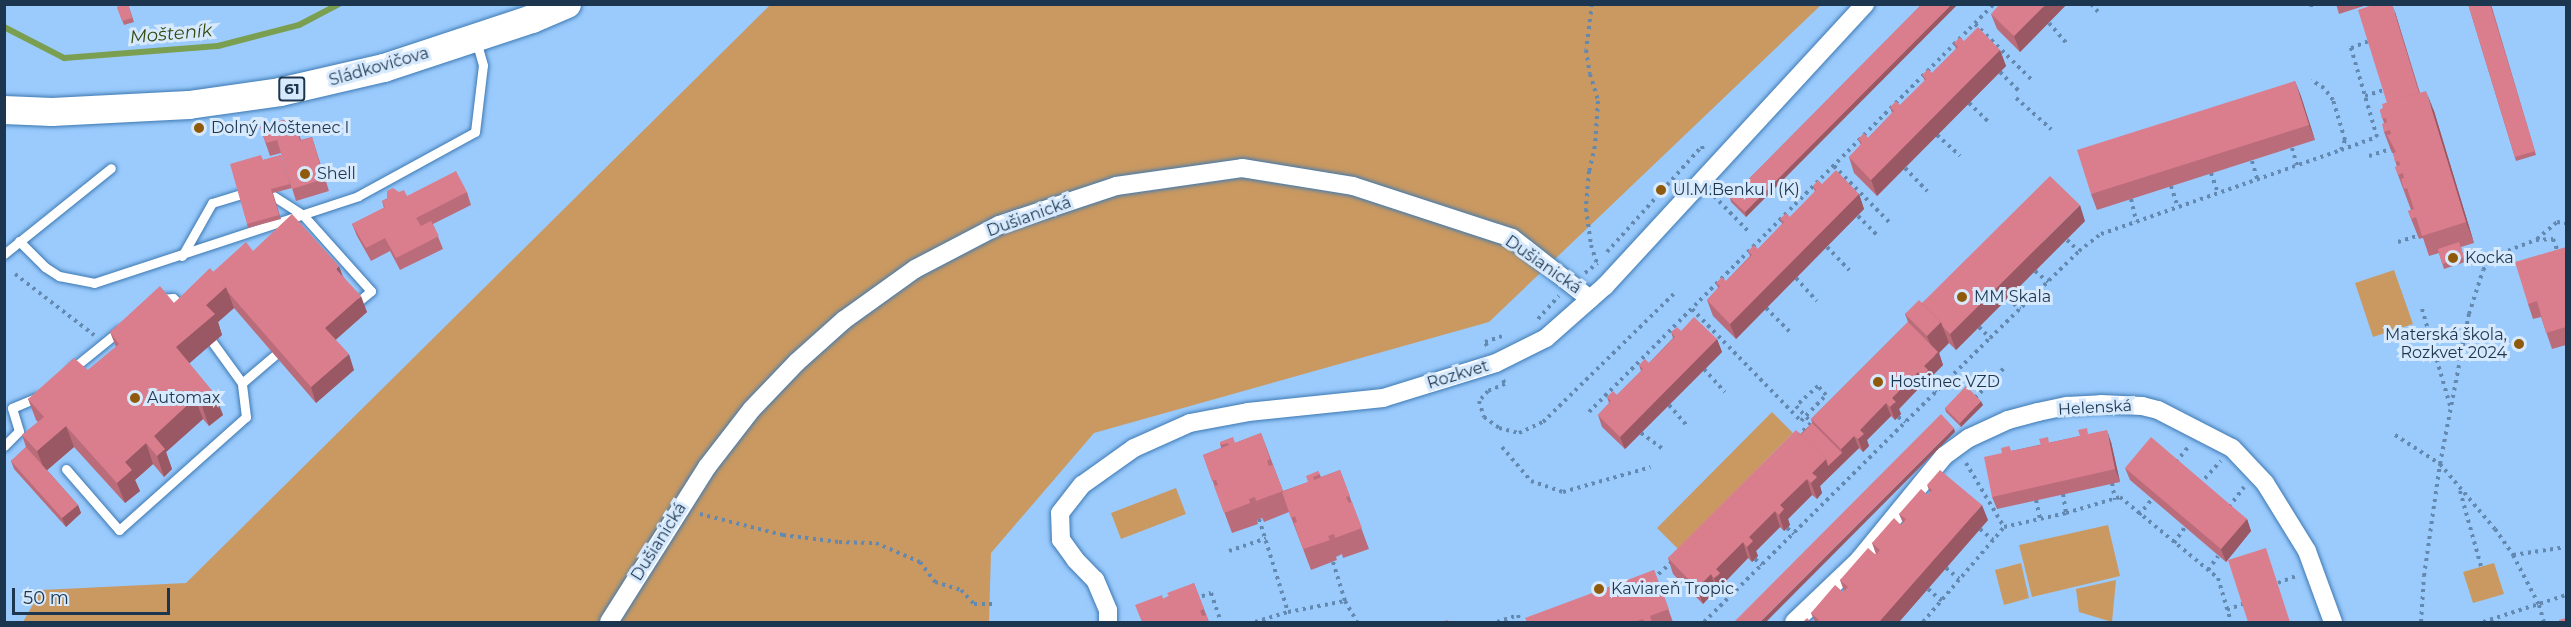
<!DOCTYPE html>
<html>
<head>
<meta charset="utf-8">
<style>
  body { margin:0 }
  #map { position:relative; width:2571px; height:627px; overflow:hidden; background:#9bcbfd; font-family:Montserrat,sans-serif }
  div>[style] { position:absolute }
  .green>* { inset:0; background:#ca9961 }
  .stream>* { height:6px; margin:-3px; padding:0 3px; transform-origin:3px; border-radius:3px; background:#7b9f51 }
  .path>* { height:4px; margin-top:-2px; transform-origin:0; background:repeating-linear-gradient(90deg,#6389b0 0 3px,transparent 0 7.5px) }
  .roads { filter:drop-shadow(0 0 2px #3d79b2) drop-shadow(0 0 2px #3d79b2) }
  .lane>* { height:9px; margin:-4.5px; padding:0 4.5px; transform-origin:4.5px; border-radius:4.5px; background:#fff }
  .street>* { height:18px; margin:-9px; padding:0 9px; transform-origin:9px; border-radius:9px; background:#fff }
  .primary>* { height:28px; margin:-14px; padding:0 14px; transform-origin:14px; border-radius:14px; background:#fff }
  .path-bridge>* { height:4px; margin-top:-2px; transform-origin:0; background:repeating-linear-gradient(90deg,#6389b0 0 3px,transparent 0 7.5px) }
  .wall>* { inset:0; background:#bb6c7a }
  .shaded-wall>* { inset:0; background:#995863 }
  .building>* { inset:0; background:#da7e8e }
  .dots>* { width:16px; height:16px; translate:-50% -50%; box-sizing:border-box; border:3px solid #d7e9fc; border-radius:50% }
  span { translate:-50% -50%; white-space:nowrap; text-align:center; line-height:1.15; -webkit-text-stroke:6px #d7e9fc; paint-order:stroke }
  .shield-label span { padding:2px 4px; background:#d7e9fc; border:2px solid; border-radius:4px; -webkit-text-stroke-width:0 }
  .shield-label { font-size:15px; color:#1d364f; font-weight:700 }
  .street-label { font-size:16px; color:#1d364f }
  .poi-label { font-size:16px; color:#1d364f }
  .left { translate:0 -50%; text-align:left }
  .right { translate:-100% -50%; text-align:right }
  .water-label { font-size:18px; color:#334a11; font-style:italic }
  .frame { position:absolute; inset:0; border:6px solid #1d364f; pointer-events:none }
  .scale { position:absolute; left:12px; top:588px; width:158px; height:27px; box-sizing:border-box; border:3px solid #1d364f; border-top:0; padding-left:8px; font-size:18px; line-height:21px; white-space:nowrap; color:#1d364f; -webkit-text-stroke:4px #d7e9fc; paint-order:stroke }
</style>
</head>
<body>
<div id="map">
  <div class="green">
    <div style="clip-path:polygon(770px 5px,1821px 5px,1489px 322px,1094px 433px,991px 553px,989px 622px,23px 622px,41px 590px,186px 583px)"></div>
    <div style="clip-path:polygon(2394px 270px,2413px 324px,2373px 337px,2355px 283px)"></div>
    <div style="clip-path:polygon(1772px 412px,1793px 433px,1678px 549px,1657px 528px)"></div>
    <div style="clip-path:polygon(1176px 488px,1186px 514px,1121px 539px,1111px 513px)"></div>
    <div style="clip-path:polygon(2108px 525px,2120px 576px,2032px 597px,2019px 545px)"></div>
    <div style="clip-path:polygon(2021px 563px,2029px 598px,2004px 605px,1995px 570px)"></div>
    <div style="clip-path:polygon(2494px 563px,2504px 594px,2473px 603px,2463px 572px)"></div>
    <div style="clip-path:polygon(2116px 580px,2112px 622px,2079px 612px,2076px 589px)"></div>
  </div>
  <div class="stream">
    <div style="left:4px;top:27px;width:68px;rotate:27.3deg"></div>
    <div style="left:64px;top:58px;width:154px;rotate:-4.5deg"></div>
    <div style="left:218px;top:46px;width:84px;rotate:-14.5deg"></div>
    <div style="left:299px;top:25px;width:45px;rotate:-27.7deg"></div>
  </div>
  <div class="path">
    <div style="left:1592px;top:4px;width:46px;rotate:97.4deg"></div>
    <div style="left:1586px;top:50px;width:24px;rotate:81deg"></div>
    <div style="left:1590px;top:74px;width:28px;rotate:73deg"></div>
    <div style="left:1598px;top:101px;width:45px;rotate:93.8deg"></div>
    <div style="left:1595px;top:146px;width:26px;rotate:103deg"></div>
    <div style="left:1589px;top:171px;width:38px;rotate:95deg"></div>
    <div style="left:1586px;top:209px;width:36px;rotate:82deg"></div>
    <div style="left:1591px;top:245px;width:19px;rotate:72deg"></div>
    <div style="left:2091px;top:4px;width:13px;rotate:48deg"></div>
    <div style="left:2311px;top:4px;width:7px;rotate:74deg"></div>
    <div style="left:2049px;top:23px;width:29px;rotate:49deg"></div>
    <div style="left:1975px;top:24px;width:81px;rotate:44.5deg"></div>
    <div style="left:2000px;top:72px;width:30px;rotate:45deg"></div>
    <div style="left:2365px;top:96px;width:20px;rotate:-18deg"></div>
    <div style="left:2016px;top:98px;width:47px;rotate:41.5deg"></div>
    <div style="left:1969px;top:103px;width:30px;rotate:44deg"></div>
    <div style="left:1937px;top:135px;width:31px;rotate:42deg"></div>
    <div style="left:2292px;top:148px;width:18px;rotate:74deg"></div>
    <div style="left:2341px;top:150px;width:38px;rotate:-20deg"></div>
    <div style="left:2377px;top:137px;width:93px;rotate:-106.3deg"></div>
    <div style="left:2351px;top:48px;width:19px;rotate:-21deg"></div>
    <div style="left:2369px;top:156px;width:23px;rotate:-18deg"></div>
    <div style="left:2252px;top:161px;width:19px;rotate:74deg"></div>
    <div style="left:1834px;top:166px;width:81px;rotate:45.5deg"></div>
    <div style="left:1905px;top:168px;width:32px;rotate:46deg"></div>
    <div style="left:2211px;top:173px;width:21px;rotate:71deg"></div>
    <div style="left:2171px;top:186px;width:20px;rotate:72deg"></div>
    <div style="left:1714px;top:196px;width:50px;rotate:45.8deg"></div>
    <div style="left:2131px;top:199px;width:23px;rotate:77deg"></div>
    <div style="left:1858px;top:216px;width:28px;rotate:45deg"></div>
    <div style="left:2537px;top:239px;width:26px;rotate:-40deg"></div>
    <div style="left:2557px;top:222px;width:9px;rotate:6deg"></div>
    <div style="left:2067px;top:240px;width:16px;rotate:43deg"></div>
    <div style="left:2398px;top:242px;width:20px;rotate:-18deg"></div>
    <div style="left:1827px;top:247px;width:32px;rotate:46deg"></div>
    <div style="left:1607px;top:252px;width:142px;rotate:-48.1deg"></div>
    <div style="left:1702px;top:146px;width:5px;rotate:79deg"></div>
    <div style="left:2035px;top:271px;width:17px;rotate:40deg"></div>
    <div style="left:1585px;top:273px;width:16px;rotate:-38deg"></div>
    <div style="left:15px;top:274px;width:100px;rotate:37.7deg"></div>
    <div style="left:1796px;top:278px;width:31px;rotate:48deg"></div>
    <div style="left:2008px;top:299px;width:16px;rotate:40deg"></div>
    <div style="left:1766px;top:308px;width:33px;rotate:45deg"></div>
    <div style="left:1692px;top:309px;width:156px;rotate:45.8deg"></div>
    <div style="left:1801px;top:421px;width:36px;rotate:-46deg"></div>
    <div style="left:1826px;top:395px;width:12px;rotate:-132deg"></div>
    <div style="left:1818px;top:386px;width:30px;rotate:138deg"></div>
    <div style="left:2422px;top:309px;width:104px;rotate:73.8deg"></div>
    <div style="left:1538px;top:319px;width:31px;rotate:-48deg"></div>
    <div style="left:1979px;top:327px;width:16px;rotate:45deg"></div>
    <div style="left:1487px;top:346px;width:4px;rotate:-117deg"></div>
    <div style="left:1485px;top:342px;width:18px;rotate:-19deg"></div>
    <div style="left:1704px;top:369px;width:31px;rotate:48deg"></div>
    <div style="left:1503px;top:380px;width:4px;rotate:63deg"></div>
    <div style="left:1505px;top:384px;width:18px;rotate:158deg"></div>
    <div style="left:1488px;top:391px;width:13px;rotate:132deg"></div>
    <div style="left:1479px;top:401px;width:17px;rotate:73deg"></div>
    <div style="left:1484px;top:417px;width:19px;rotate:36deg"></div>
    <div style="left:1499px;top:428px;width:21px;rotate:14deg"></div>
    <div style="left:1519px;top:433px;width:26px;rotate:-25deg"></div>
    <div style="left:1543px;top:422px;width:187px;rotate:-44.4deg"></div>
    <div style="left:1930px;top:386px;width:9px;rotate:49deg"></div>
    <div style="left:1975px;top:398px;width:43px;rotate:-45.9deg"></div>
    <div style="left:1669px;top:405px;width:30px;rotate:49deg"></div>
    <div style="left:1589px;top:412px;width:575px;rotate:-45.21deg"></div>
    <div style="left:1898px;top:417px;width:9px;rotate:32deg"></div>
    <div style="left:1641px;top:433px;width:29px;rotate:36deg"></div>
    <div style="left:2395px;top:435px;width:54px;rotate:32.8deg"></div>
    <div style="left:2440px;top:464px;width:85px;rotate:49.8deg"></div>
    <div style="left:2495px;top:529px;width:32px;rotate:55deg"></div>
    <div style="left:2513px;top:555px;width:56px;rotate:62.5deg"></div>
    <div style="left:2539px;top:605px;width:18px;rotate:74deg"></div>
    <div style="left:1798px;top:436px;width:23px;rotate:-45deg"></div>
    <div style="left:1502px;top:447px;width:45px;rotate:49.5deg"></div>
    <div style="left:1531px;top:481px;width:34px;rotate:19deg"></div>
    <div style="left:1563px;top:492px;width:91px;rotate:-15.9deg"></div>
    <div style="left:2176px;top:462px;width:19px;rotate:-51deg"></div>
    <div style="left:1966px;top:463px;width:74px;rotate:59.3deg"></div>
    <div style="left:2112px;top:483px;width:17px;rotate:80deg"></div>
    <div style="left:2200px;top:484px;width:31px;rotate:-48deg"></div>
    <div style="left:2460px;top:491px;width:78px;rotate:74.4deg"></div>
    <div style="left:2063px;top:494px;width:19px;rotate:81deg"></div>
    <div style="left:2036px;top:500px;width:19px;rotate:78deg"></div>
    <div style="left:2229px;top:507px;width:25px;rotate:-53deg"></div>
    <div style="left:700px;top:514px;width:86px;rotate:14.2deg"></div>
    <div style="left:783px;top:535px;width:56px;rotate:7.1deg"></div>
    <div style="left:839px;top:542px;width:37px;rotate:2deg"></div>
    <div style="left:876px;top:543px;width:48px;rotate:23.4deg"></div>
    <div style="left:920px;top:562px;width:25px;rotate:53deg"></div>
    <div style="left:935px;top:582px;width:27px;rotate:17deg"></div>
    <div style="left:961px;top:590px;width:19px;rotate:47deg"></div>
    <div style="left:974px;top:604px;width:22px"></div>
    <div style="left:2139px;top:515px;width:21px;rotate:-51deg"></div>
    <div style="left:1259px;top:519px;width:97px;rotate:72.7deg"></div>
    <div style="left:1787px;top:528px;width:9px;rotate:41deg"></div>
    <div style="left:1980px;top:529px;width:17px;rotate:40deg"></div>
    <div style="left:2174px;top:543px;width:19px;rotate:-55deg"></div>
    <div style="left:1229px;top:551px;width:39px;rotate:-19deg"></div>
    <div style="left:2513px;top:555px;width:54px;rotate:-8.6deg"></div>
    <div style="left:1755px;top:559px;width:9px;rotate:41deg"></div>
    <div style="left:1333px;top:562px;width:41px;rotate:72.9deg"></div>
    <div style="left:1345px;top:601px;width:24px;rotate:60deg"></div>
    <div style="left:1946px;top:568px;width:17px;rotate:40deg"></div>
    <div style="left:2208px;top:570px;width:17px;rotate:-54deg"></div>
    <div style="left:1653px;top:579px;width:25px;rotate:-42deg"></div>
    <div style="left:2278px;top:583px;width:19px;rotate:-21deg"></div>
    <div style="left:1928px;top:589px;width:18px;rotate:41deg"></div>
    <div style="left:1195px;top:599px;width:17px;rotate:-21deg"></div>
    <div style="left:1211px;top:593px;width:31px;rotate:71deg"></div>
    <div style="left:2227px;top:610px;width:17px;rotate:-21deg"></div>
    <div style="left:1255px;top:622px;width:34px;rotate:-17deg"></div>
    <div style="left:1288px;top:612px;width:58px;rotate:-10.9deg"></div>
    <div style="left:1497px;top:622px;width:22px;rotate:-18deg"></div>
    <div style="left:1518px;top:615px;width:7px;rotate:74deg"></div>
    <div style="left:1704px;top:622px;width:403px;rotate:-44.8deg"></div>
    <div style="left:1990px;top:338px;width:124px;rotate:-44.3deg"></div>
    <div style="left:2079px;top:251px;width:28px;rotate:-38deg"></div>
    <div style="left:2101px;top:234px;width:254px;rotate:-19.3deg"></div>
    <div style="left:2341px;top:150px;width:11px;rotate:-68deg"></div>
    <div style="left:2345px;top:140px;width:42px;rotate:-106.7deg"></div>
    <div style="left:2333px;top:100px;width:15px;rotate:-127deg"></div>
    <div style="left:2324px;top:88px;width:15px;rotate:-148deg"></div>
    <div style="left:1923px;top:622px;width:125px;rotate:-49.5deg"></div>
    <div style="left:2004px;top:527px;width:64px;rotate:-12.7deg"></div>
    <div style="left:2066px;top:513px;width:56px;rotate:-16.5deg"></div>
    <div style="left:2120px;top:497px;width:127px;rotate:39.6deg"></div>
    <div style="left:2218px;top:578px;width:46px;rotate:73.5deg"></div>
    <div style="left:2421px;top:622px;width:46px;rotate:-86.3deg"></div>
    <div style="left:2424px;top:576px;width:113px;rotate:-81.9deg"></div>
    <div style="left:2440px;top:464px;width:153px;rotate:-79.1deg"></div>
    <div style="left:2469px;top:314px;width:46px;rotate:-72.3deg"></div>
    <div style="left:2483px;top:270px;width:18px;rotate:-52deg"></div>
    <div style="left:2494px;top:256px;width:45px;rotate:-20.9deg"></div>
    <div style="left:2536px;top:240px;width:17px;rotate:-3deg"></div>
    <div style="left:2553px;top:239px;width:14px;rotate:69deg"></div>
    <div style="left:2483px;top:622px;width:87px;rotate:-18deg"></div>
  </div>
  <div class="roads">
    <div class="lane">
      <div style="left:264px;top:190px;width:46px;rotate:32.7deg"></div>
      <div style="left:303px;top:215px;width:102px;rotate:48.2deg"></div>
      <div style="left:371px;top:291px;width:17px;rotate:140deg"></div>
      <div style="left:19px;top:241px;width:37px;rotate:45deg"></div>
      <div style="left:45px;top:267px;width:17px;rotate:33deg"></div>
      <div style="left:59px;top:276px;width:36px;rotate:11deg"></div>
      <div style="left:94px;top:283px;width:278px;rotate:-18.2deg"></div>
      <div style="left:358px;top:196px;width:133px;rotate:-28.7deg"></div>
      <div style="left:475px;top:132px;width:67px;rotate:-83.2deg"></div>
      <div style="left:483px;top:65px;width:26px;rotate:-106deg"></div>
      <div style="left:4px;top:254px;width:137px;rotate:-38.8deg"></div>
      <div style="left:182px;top:256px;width:61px;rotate:-60.5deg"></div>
      <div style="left:212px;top:203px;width:38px;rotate:-17deg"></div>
      <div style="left:159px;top:299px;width:14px;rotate:-4deg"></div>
      <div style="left:173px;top:298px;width:16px;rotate:43deg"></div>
      <div style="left:72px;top:369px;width:62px;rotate:-39.1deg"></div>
      <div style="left:242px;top:383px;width:43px;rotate:-40.3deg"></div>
      <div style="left:4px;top:446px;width:21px;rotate:-45deg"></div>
      <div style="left:19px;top:431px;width:24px;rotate:-107deg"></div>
      <div style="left:12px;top:408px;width:28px;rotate:-23deg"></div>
      <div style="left:66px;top:469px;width:81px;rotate:49deg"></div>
      <div style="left:119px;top:530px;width:170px;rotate:-41.7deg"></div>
      <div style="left:246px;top:417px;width:34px;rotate:-97deg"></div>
      <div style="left:242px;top:383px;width:49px;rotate:-125.9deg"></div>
    </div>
    <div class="street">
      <div style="left:609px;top:622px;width:183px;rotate:-57.7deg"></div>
      <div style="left:707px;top:467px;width:73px;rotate:-52.2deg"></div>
      <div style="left:752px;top:409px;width:65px;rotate:-46.2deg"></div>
      <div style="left:797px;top:362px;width:63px;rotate:-41.8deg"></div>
      <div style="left:844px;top:320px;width:87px;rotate:-35.7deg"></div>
      <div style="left:915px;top:269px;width:95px;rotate:-27.6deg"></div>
      <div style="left:999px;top:225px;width:123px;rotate:-18.4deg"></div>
      <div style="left:1116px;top:186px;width:127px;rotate:-8.1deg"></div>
      <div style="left:1242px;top:168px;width:112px;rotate:9.2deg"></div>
      <div style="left:1353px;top:186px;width:167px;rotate:18.1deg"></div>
      <div style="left:1512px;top:238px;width:99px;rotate:38deg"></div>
      <div style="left:1108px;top:622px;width:12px;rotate:-90deg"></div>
      <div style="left:1108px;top:610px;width:33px;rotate:-113deg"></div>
      <div style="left:1095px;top:580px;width:29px;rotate:-134deg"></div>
      <div style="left:1075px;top:559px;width:24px;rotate:-126deg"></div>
      <div style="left:1061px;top:540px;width:27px;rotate:-92deg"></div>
      <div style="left:1060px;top:513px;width:36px;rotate:-52deg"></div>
      <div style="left:1082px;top:485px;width:64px;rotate:-35.4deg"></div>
      <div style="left:1134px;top:448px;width:61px;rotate:-24.1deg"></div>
      <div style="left:1190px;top:423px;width:59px;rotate:-10.7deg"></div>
      <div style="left:1248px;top:412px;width:136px;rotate:-5.9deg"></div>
      <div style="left:1383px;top:398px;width:118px;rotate:-17.2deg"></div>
      <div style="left:1496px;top:363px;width:56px;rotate:-26.6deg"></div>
      <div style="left:1546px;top:338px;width:79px;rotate:-41.4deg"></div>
      <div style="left:1605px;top:286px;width:384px;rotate:-47.3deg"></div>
      <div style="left:1794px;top:622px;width:90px;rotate:-43.6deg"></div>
      <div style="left:1859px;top:560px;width:134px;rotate:-50.7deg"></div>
      <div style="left:1944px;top:456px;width:31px;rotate:-36deg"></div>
      <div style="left:1969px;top:438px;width:43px;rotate:-24.8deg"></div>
      <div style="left:2008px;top:420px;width:31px;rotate:-15deg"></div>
      <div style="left:2038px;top:412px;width:30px;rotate:-12deg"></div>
      <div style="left:2067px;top:406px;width:34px;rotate:-3deg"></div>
      <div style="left:2101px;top:404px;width:41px;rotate:2.8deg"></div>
      <div style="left:2142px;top:406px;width:16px;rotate:14deg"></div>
      <div style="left:2158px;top:410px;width:83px;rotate:27.2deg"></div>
      <div style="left:2232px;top:448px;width:48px;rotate:46.7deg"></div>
      <div style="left:2265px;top:483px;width:80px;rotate:58.3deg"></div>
      <div style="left:2307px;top:551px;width:76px;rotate:69.9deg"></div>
    </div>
    <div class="primary">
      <div style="left:4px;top:110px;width:48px;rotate:2.4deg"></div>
      <div style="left:52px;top:112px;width:137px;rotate:-2.9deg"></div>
      <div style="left:189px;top:105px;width:92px;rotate:-8.1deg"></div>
      <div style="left:280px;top:92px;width:107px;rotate:-13deg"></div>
      <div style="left:384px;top:68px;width:156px;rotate:-18.3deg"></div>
      <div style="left:532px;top:19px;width:38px;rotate:-23deg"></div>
    </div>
  </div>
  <div class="path-bridge">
    <div style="left:1796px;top:406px;width:22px;rotate:47deg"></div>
  </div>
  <div class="wall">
    <div style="clip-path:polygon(128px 4px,134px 22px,124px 25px,117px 7px)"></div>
    <div style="clip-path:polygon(1922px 4px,1958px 4px,1746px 217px,1731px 202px,1730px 198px)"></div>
    <div style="clip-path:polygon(2067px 4px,2020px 52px,1997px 29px,1991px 14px)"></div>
    <div style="clip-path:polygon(2336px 4px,2370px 4px,2339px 14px)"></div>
    <div style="clip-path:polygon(2468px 4px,2491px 4px,2536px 155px,2516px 161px)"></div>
    <div style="clip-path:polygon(2395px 12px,2420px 93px,2434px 111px,2474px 243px,2461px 247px,2465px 262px,2444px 269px,2439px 253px,2429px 256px,2423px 238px,2419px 239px,2408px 211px,2411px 210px,2395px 167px,2397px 167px,2393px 153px,2392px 153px,2384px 132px,2384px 123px,2380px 110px,2383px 108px,2387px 103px)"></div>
    <div style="clip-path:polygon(1964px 41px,2000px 50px,2006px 66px,1877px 196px,1854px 173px,1849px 157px,1861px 145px,1858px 139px,1868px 138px,1892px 113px,1890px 107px,1900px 105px,1925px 81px,1922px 75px,1932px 73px,1956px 49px,1954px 43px)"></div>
    <div style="clip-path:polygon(2295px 81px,2315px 140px,2097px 210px,2091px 194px)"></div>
    <div style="clip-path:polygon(260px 127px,298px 130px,301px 140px,312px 137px,329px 191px,296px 201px,281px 153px,270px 156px)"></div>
    <div style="clip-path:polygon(281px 155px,292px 188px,273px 193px,281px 219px,248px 228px,247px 224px,263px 160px)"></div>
    <div style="clip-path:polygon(1822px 184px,1859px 194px,1864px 209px,1736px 339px,1713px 316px,1707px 300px,1718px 288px,1716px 283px,1726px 281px,1750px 256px,1748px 251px,1758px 249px,1782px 224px,1780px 219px,1790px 217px,1815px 192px,1813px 186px)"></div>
    <div style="clip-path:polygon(399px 192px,407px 196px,467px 192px,471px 205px,433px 224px,443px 249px,400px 270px,390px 251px,371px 261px,357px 236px,352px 224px,384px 208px,382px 201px)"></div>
    <div style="clip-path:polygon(2085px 221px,1956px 350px,1948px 342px,1939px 353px,1943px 365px,1931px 377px,1933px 382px,1927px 388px,1923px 384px,1899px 409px,1901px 414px,1895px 420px,1891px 416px,1867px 440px,1869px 446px,1863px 452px,1859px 448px,1820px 486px,1822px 493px,1817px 499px,1812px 495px,1788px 519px,1790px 525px,1784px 531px,1780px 527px,1756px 551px,1758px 556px,1752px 562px,1748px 558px,1724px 583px,1726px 588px,1720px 594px,1716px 590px,1703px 604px,1673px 574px,1668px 558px,1812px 423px,1811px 419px,1908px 322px,1905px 314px,1922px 303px)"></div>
    <div style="clip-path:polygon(2566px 247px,2566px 345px,2552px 349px,2541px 317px,2533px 319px,2528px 304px)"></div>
    <div style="clip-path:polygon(253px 251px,343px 276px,367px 312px,335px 340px,354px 370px,316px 403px,234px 308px,218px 322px,222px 335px,189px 363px,223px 415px,209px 426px,203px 419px,166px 452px,172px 469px,164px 477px,153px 464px,135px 480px,140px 491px,125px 503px,74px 447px,47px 470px,78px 505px,81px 513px,66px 527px,14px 469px,11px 461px,26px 447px,22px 435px,38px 422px,36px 420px,28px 399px,88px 370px,116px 347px,110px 332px,174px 303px,213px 272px)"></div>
    <div style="clip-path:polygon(1681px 331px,1717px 339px,1722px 352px,1625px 449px,1602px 427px,1598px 415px,1609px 403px,1607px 397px,1617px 395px,1641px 371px,1639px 365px,1649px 363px,1673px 338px,1671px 332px)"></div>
    <div style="clip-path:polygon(1983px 405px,1961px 427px,1946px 412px,1945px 408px)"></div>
    <div style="clip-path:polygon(1261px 433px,1283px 491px,1308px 482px,1318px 471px,1321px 477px,1340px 470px,1369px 549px,1343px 558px,1342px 554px,1336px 557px,1337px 560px,1311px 570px,1289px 512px,1264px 522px,1262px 518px,1257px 520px,1258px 524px,1232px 533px,1203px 455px,1221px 448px,1220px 442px,1235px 443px)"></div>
    <div style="clip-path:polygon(2089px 434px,2111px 442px,2120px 482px,1997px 509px,1992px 497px,2002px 453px,2009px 446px,2011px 451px)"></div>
    <div style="clip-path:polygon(2125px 468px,2247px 519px,2251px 531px,2226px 562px,2130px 480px)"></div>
    <div style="clip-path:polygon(1927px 485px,1988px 520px,1899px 622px,1815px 622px,1811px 613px,1843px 592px,1844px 591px,1840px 580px,1876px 555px,1876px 554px,1872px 543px,1903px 523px,1899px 514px,1928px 495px,1930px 492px)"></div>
    <div style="clip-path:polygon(1654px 570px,1673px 622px,1527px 622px)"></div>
    <div style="clip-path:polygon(1194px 583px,1209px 622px,1163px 599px)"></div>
  </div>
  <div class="shaded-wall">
    <div style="clip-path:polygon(1952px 4px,1958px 4px,1746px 217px,1745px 212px)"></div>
    <div style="clip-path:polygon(2046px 4px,2067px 4px,2020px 52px,2014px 36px)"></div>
    <div style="clip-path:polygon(2392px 4px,2395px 12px,2426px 114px,2422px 101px)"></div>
    <div style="clip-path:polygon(2000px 50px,2006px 66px,1877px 196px,1871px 180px)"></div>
    <div style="clip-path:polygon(2295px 81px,2301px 96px,2315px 140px,2309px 125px)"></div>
    <div style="clip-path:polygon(2426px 91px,2434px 111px,2474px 243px,2466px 222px)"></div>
    <div style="clip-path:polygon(1859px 194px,1864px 209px,1736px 339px,1730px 324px)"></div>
    <div style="clip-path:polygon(2080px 205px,2085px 221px,1956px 350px,1950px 334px)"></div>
    <div style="clip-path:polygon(339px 266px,345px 282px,336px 269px)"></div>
    <div style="clip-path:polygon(226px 287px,234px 308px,218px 322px,222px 335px,184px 368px,176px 347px,206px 305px)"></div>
    <div style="clip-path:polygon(361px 296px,367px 312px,331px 344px,325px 328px)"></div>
    <div style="clip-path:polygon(1941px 322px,1949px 343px,1939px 353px,1943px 365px,1931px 377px,1933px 382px,1927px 388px,1923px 376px,1924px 366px,1935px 356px,1927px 336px)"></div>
    <div style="clip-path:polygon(1717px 339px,1722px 352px,1625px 449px,1620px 437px)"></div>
    <div style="clip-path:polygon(349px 354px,354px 370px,316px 403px,311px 387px)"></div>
    <div style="clip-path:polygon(1918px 372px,1923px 384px,1899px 409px,1901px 414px,1895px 420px,1890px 407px,1892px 398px)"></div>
    <div style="clip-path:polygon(215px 394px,223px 415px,209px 426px,202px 406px)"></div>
    <div style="clip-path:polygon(195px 398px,203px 419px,166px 452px,172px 469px,164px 477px,157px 456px,154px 436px)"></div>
    <div style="clip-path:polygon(1981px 401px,1983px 405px,1961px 427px,1960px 423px)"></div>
    <div style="clip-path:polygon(1886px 403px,1891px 416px,1867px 440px,1869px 446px,1863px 452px,1858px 439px,1860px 430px)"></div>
    <div style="clip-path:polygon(66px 426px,74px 447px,45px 472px,37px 451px)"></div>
    <div style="clip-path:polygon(1954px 428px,1955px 432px,1766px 622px,1760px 622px)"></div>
    <div style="clip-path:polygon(2107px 430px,2111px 442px,2120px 482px,2115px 469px)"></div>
    <div style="clip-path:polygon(1854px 436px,1859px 448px,1820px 486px,1822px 493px,1817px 499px,1811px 483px,1812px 473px,1826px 459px,1842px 453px,1841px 449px)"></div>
    <div style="clip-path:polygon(146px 443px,153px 464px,135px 480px,140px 491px,125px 503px,117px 483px,125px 462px)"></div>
    <div style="clip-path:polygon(1807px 479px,1812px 495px,1788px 519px,1790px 525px,1784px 531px,1779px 515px,1780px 505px)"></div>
    <div style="clip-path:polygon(78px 505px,81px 513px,66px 527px,62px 518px)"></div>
    <div style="clip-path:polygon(1982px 505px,1988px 520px,1899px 622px,1879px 622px)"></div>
    <div style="clip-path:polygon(1775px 511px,1780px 527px,1756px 551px,1758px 556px,1752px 562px,1747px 547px,1749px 537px)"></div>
    <div style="clip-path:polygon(2247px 519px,2251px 531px,2226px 562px,2221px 549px)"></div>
    <div style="clip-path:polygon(1743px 542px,1748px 558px,1724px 583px,1726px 588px,1720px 594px,1714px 578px,1716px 569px)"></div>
    <div style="clip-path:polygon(1711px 574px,1716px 590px,1703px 604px,1697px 588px)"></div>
  </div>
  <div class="building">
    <div style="clip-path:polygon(126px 4px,128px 4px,132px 18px,122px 21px,117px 7px)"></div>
    <div style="clip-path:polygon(1922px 4px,1952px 4px,1745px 212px,1730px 198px)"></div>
    <div style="clip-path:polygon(2000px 4px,2046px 4px,2014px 36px,1991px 14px)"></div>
    <div style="clip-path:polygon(2375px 4px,2392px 4px,2419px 93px,2387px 103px,2358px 10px)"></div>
    <div style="clip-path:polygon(2468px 4px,2490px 4px,2535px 151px,2515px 157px)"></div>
    <div style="clip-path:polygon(1978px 27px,2000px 50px,1871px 180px,1849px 157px,1862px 143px,1858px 139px,1864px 133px,1868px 138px,1894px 111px,1890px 107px,1896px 101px,1900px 105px,1926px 79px,1922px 75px,1928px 69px,1932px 73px,1958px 47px,1954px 43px,1960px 37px,1964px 41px)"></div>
    <div style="clip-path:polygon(2295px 81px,2309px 125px,2091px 194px,2077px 150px)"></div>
    <div style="clip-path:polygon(2426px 91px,2466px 222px,2422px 236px,2416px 217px,2411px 219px,2410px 215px,2408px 211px,2414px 209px,2407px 188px,2404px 189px,2401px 179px,2404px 178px,2403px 173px,2398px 175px,2395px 167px,2400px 165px,2399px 161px,2395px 162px,2393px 153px,2396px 152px,2387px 135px,2391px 134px,2390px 130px,2384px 132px,2382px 124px,2387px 122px,2386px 118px,2382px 119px,2380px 110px,2383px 108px,2382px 104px)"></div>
    <div style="clip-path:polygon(293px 117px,300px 141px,312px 137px,324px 179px,292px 189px,277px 140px,266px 143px,260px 127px)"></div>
    <div style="clip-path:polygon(261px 155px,263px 160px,281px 155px,290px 184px,271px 189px,279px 215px,247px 224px,230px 164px)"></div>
    <div style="clip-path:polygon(1836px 170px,1859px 194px,1730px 324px,1707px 300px,1720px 286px,1716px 283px,1722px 277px,1726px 281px,1752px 255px,1748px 251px,1754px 245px,1758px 249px,1784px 222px,1780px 219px,1786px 213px,1790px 217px,1816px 190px,1813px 186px,1818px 180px,1822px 184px)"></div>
    <div style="clip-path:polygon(456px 171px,467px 192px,416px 218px,421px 226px,431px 221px,439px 236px,396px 258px,385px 238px,366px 248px,352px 224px,385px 207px,382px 201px,387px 199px,387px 191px,393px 188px,399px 192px,404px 190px,407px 196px)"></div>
    <div style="clip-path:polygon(2050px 176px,2080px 205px,1950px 334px,1943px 327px,1941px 322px,1922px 303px)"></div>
    <div style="clip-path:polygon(292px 214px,339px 266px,336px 269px,361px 296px,325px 328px,349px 354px,311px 387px,228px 292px,226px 287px,213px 272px,246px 242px,253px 251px)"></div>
    <div style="clip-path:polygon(2459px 242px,2464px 258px,2442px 264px,2438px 249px)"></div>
    <div style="clip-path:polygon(2566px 247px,2566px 327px,2546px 333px,2537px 301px,2528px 304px,2515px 262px)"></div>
    <div style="clip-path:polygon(210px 268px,226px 287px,206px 305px,215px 314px,176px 347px,215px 394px,202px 406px,195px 398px,154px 436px,165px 449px,157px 456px,146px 443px,125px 462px,132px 470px,117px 483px,66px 426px,37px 451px,22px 435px,44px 417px,28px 399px,74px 358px,88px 370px,119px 344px,110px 332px,160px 286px,174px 303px)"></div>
    <div style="clip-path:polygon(1919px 300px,1941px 322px,1927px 336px,1905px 314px)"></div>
    <div style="clip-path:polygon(1694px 317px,1717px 339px,1620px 437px,1598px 415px,1611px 401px,1607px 397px,1613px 391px,1617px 395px,1643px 369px,1639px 365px,1645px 359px,1649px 363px,1675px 337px,1671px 332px,1677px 327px,1681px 331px)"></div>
    <div style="clip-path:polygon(1908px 322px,1938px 352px,1924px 366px,1928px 370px,1923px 376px,1918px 372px,1892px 398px,1896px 402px,1893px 404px,1890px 407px,1886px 403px,1860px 430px,1864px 434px,1858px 439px,1854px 436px,1841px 449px,1811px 419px)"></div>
    <div style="clip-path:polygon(1966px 386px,1981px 401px,1960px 423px,1945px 408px)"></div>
    <div style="clip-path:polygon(1941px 414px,1954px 428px,1760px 622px,1734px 622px)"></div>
    <div style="clip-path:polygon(1812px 423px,1842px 453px,1828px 466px,1826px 459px,1801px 435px)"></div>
    <div style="clip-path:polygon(2087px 428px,2088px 434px,2107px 430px,2115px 469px,1992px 497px,1984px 457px,2002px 453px,2001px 448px,2009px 446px,2011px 451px,2041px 445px,2039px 439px,2048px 437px,2049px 443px,2080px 436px,2078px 430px)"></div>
    <div style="clip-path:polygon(1796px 430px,1826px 459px,1812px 473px,1817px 477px,1811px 483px,1807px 479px,1780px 505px,1784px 509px,1779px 515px,1775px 511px,1749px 537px,1753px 541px,1747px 547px,1743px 542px,1716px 569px,1720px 573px,1717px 576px,1714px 578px,1711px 574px,1697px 588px,1668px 558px)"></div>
    <div style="clip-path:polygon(1261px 433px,1270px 459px,1267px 461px,1269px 466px,1273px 465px,1283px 491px,1256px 501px,1255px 497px,1249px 499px,1250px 503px,1224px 513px,1214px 486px,1218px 485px,1216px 480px,1212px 481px,1203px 455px,1229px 445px,1228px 443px,1220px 445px,1220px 442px,1233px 437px,1235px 443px)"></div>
    <div style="clip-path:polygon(2151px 437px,2247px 519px,2221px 549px,2125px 468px)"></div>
    <div style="clip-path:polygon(26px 447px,78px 505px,62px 518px,11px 461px)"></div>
    <div style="clip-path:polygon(1340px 470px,1350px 496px,1346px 497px,1349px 503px,1352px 502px,1362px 528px,1335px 538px,1334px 534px,1328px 536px,1330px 540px,1303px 549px,1294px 523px,1297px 522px,1295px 516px,1291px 518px,1282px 492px,1308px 482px,1306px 476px,1318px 471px,1320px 474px,1313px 477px,1314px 480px)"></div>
    <div style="clip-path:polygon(1940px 470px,1982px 505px,1879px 622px,1816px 622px,1819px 620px,1811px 613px,1835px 585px,1843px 592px,1848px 587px,1840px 580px,1868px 548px,1876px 555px,1880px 550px,1872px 543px,1894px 518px,1901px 525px,1904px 522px,1906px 519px,1899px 514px,1921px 489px,1928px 495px,1932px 490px,1927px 485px)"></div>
    <div style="clip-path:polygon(2266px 548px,2290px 622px,2248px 622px,2228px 560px)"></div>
    <div style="clip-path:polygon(1654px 570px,1669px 609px,1650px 616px,1652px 622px,1644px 622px,1643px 619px,1634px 622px,1527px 622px,1525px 618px)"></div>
    <div style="clip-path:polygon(1194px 583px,1204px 609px,1200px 611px,1202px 616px,1206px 615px,1209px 622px,1142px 622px,1135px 605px,1162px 595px,1163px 599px,1169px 596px,1167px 593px)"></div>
    <div style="clip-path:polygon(1807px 618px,1811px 622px,1803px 622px)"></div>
    <div style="clip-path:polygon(2566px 618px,2566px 622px,2559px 622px,2559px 620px)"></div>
    <div style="clip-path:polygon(1448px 620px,1449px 622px,1440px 622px)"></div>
  </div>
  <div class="dots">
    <div style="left:199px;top:128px;background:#8f5a0b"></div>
    <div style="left:305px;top:174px;background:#8f5a0b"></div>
    <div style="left:1661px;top:190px;background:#8f5a0b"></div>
    <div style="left:2453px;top:258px;background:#8f5a0b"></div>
    <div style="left:1962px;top:297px;background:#8f5a0b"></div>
    <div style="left:2519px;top:344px;background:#8f5a0b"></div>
    <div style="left:1878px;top:382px;background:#8f5a0b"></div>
    <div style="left:135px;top:398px;background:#8f5a0b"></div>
    <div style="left:1599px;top:589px;background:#8f5a0b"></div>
  </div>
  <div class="shield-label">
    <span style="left:292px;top:89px">61</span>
  </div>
  <div class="street-label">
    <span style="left:379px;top:67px;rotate:-16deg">Sládkovičova</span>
    <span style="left:1029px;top:217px;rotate:-20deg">Dušianická</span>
    <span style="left:1543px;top:265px;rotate:35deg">Dušianická</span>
    <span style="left:1458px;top:375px;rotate:-17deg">Rozkvet</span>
    <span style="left:2095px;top:408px;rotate:-3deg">Helenská</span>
    <span style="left:659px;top:542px;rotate:-58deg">Dušianická</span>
  </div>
  <div class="poi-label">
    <span class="left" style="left:211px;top:128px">Dolný Moštenec I</span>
    <span class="left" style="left:317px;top:174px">Shell</span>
    <span class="left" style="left:1673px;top:190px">Ul.M.Benku I (K)</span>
    <span class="left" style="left:2465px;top:258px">Kocka</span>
    <span class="left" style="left:1974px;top:297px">MM Skala</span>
    <span class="right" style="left:2507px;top:344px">Materská škola,<br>Rozkvet 2024</span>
    <span class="left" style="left:1890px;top:382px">Hostinec VZD</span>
    <span class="left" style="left:147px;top:398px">Automax</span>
    <span class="left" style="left:1611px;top:589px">Kaviareň Tropic</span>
  </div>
  <div class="water-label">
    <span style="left:171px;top:34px;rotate:-5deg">Mošteník</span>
  </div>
  <div class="frame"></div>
  <div class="scale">50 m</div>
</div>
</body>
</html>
